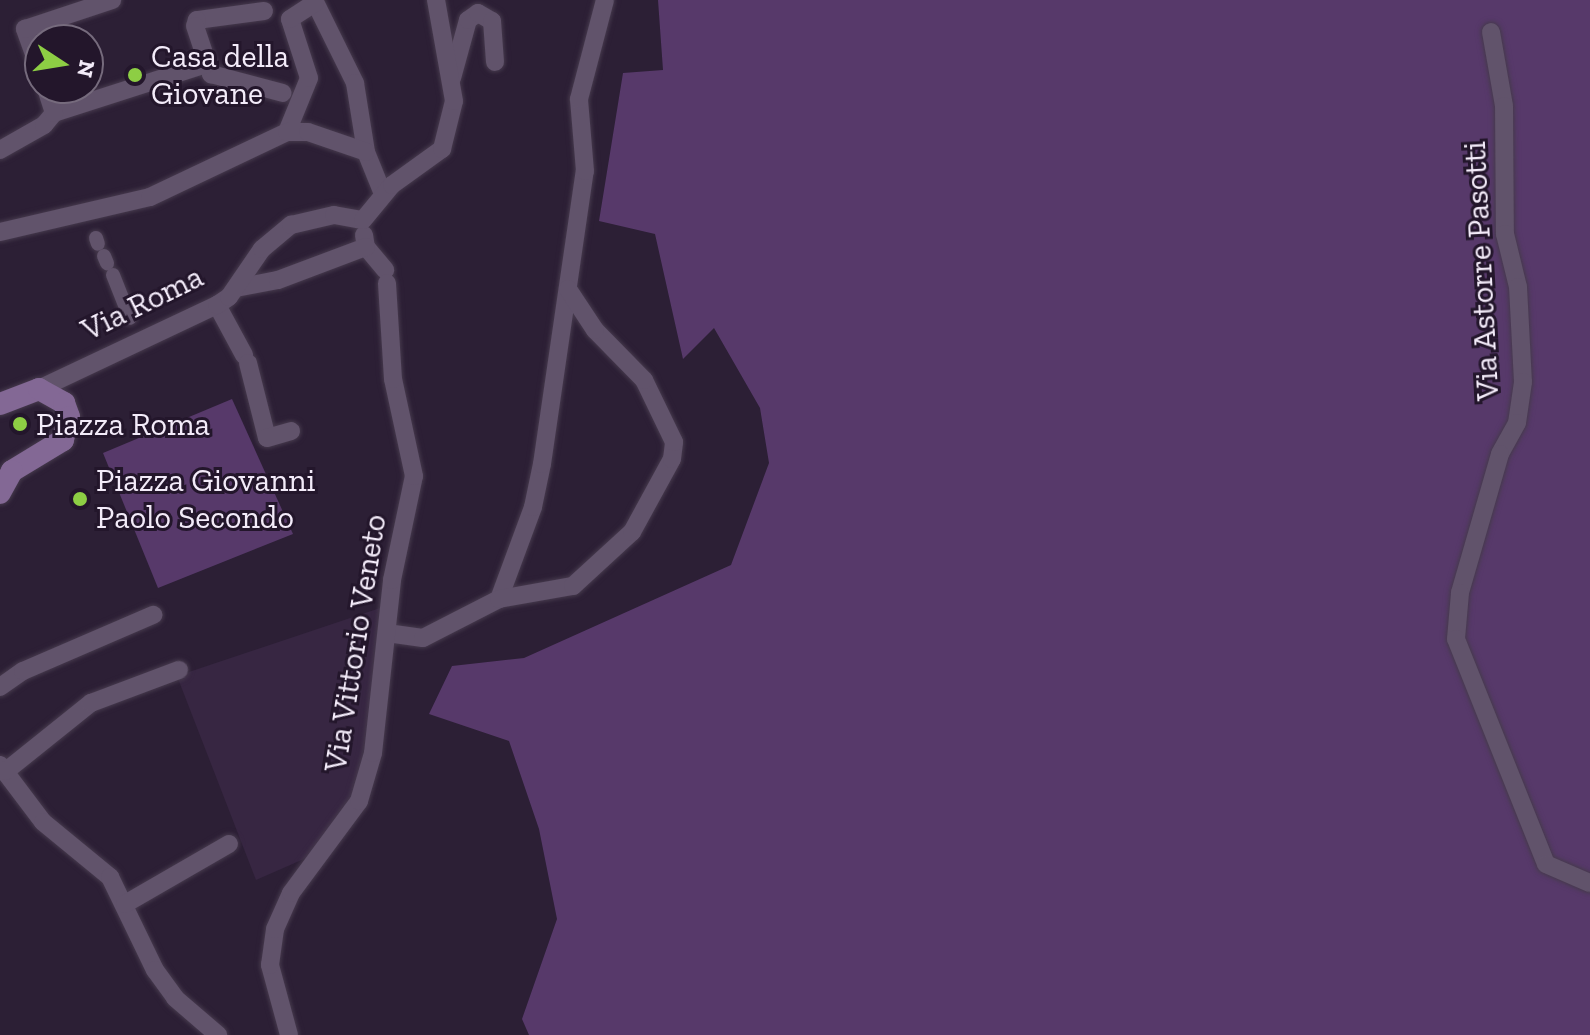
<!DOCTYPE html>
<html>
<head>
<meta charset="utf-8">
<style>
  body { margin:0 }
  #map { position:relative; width:1590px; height:1035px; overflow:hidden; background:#2c1f35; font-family:"Zilla Slab",serif }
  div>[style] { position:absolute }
  .built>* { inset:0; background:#372642 }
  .green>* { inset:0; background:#57396a }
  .roads { filter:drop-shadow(0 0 2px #463a4d) drop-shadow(0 0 2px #463a4d) }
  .pedestrian>* { height:14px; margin:-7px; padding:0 7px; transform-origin:7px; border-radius:7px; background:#61536b }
  .minor>* { height:18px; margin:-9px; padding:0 9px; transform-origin:9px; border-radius:9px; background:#61536b }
  .secondary>* { height:22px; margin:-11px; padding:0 11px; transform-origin:11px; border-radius:11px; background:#836895 }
  .dots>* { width:22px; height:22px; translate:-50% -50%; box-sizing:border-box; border:4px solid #23162b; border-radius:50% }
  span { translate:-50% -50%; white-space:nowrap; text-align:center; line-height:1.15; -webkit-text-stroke:6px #23162b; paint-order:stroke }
  .poi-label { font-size:32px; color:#f3ebf9 }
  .left { translate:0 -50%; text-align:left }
  .street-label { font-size:32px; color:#f3ebf9 }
  .north { position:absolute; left:24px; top:24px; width:80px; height:80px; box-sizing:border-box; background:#23162b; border:2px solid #766b7d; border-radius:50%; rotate:102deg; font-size:22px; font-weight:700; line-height:32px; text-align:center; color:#f3ebf9 }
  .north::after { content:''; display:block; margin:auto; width:28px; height:36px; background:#8dce44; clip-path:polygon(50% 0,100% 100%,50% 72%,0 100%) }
</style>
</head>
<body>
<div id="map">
  <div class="built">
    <div style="clip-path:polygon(380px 608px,368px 734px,353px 798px,313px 855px,256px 880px,177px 676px)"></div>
  </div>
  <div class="green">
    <div style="clip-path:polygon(658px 0,1590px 0,1590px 1035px,529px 1035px,522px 1019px,557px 919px,539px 829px,509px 741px,429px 714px,452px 666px,524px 658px,731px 565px,769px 463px,760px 408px,714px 328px,683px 359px,655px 234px,599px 221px,623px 73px,663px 70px)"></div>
    <div style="clip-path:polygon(232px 399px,293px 534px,158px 588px,103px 453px)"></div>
  </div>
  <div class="roads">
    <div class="pedestrian">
      <div style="left:96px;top:238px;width:6px;rotate:72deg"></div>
      <div style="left:104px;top:256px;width:8px;rotate:67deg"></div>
      <div style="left:113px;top:275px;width:46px;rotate:68.4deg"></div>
    </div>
    <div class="minor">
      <div style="left:314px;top:0;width:93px;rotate:63.7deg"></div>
      <div style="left:355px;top:83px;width:70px;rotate:80.9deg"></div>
      <div style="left:366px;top:152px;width:45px;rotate:68deg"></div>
      <div style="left:264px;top:11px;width:68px;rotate:172.3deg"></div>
      <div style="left:197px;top:20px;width:6px;rotate:108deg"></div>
      <div style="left:195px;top:26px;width:51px;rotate:71.6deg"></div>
      <div style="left:211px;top:74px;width:74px;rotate:14.8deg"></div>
      <div style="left:1491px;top:32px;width:75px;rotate:80deg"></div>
      <div style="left:1504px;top:106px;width:128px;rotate:89.6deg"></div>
      <div style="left:1505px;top:234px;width:55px;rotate:76.2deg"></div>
      <div style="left:1518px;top:287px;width:95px;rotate:87deg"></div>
      <div style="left:1523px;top:382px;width:41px;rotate:98.3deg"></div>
      <div style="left:1517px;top:423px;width:35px;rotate:119deg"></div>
      <div style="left:1500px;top:454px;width:145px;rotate:106.1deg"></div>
      <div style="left:1460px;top:593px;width:46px;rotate:95deg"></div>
      <div style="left:1456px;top:639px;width:242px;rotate:68.2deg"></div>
      <div style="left:1546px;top:864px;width:48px;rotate:23.4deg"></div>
      <div style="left:40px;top:71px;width:45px;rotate:-109.7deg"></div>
      <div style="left:25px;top:29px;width:92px;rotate:-18.4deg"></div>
      <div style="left:452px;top:78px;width:60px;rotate:-74.6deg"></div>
      <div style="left:468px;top:20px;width:12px;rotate:-35deg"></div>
      <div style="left:478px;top:13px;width:16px;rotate:30deg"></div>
      <div style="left:492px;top:21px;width:41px;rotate:85.8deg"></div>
      <div style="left:54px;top:113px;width:161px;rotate:-17.8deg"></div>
      <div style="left:287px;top:132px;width:58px;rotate:-67.8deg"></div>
      <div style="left:309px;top:78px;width:62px;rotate:-107.9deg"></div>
      <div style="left:290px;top:19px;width:30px;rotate:-33deg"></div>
      <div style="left:0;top:150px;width:51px;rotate:-29.6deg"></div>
      <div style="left:44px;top:125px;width:16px;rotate:-50deg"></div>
      <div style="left:54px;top:113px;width:26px;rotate:-108deg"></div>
      <div style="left:0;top:232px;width:154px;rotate:-13.1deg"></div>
      <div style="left:150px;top:197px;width:152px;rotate:-25.4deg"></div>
      <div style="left:287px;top:132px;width:21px"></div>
      <div style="left:308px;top:132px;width:61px;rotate:19deg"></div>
      <div style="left:364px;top:235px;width:12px;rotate:81deg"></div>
      <div style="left:366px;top:247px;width:30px;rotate:50deg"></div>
      <div style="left:236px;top:288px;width:43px;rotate:-10.8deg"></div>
      <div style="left:278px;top:280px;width:94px;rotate:-20.6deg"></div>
      <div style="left:217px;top:305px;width:57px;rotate:61.6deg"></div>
      <div style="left:248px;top:363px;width:77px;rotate:75.8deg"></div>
      <div style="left:267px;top:438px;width:25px;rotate:-16deg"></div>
      <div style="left:39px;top:389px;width:197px;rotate:-25.3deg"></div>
      <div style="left:217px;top:305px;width:14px;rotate:-34deg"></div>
      <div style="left:229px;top:297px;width:58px;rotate:-55.5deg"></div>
      <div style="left:262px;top:249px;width:38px;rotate:-40deg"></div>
      <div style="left:291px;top:225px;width:44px;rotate:-13.1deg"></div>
      <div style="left:334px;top:215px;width:29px;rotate:10deg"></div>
      <div style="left:363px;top:220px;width:45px;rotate:-50.4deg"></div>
      <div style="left:392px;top:185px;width:62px;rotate:-35.8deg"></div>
      <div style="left:442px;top:149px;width:49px;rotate:-76deg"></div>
      <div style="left:454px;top:101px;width:103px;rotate:-100.1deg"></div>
      <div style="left:499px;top:599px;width:98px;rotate:-69.7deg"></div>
      <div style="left:533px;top:507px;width:44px;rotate:-78.2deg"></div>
      <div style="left:542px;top:464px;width:296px;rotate:-81.7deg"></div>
      <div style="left:585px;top:171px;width:72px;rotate:-94.8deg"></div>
      <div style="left:579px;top:99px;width:102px;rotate:-75.3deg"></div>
      <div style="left:387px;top:633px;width:36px;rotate:8deg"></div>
      <div style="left:423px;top:638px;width:85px;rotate:-27.2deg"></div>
      <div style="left:499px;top:599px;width:75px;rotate:-10deg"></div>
      <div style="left:573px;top:586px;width:80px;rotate:-42.5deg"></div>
      <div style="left:632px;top:532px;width:83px;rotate:-61.3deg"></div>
      <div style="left:672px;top:459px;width:17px;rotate:-83deg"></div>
      <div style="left:674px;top:442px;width:69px;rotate:-115.8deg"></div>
      <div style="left:644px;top:380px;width:70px;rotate:-134.4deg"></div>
      <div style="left:595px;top:330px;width:49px;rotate:-123.4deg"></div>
      <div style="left:0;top:687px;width:28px;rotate:-35deg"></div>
      <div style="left:23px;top:671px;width:142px;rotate:-23.3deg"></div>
      <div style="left:0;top:765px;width:71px;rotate:53deg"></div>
      <div style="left:43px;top:822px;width:87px;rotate:39.4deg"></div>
      <div style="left:110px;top:877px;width:103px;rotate:64.2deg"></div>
      <div style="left:155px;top:970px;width:34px;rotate:54deg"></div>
      <div style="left:175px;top:998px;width:57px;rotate:40.7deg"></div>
      <div style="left:6px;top:771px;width:109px;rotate:-38.7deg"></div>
      <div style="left:91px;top:703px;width:94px;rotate:-20.6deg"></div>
      <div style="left:125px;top:904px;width:120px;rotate:-30deg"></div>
      <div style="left:289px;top:1035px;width:73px;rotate:-105.2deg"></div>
      <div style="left:270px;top:965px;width:36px;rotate:-82deg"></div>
      <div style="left:275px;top:929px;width:39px;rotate:-66deg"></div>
      <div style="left:291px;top:893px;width:114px;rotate:-53.5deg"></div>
      <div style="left:359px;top:801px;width:50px;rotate:-73.7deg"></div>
      <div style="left:373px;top:753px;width:174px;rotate:-83.7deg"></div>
      <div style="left:392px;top:580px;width:106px;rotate:-78.1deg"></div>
      <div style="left:414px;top:476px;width:99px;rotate:-102.2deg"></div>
      <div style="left:393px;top:379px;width:96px;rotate:-93.6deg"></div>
    </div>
    <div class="secondary">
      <div style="left:0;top:404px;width:42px;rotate:-21deg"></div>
      <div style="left:39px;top:389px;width:29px;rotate:29deg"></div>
      <div style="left:64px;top:403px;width:15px;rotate:70deg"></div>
      <div style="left:69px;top:417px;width:24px;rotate:105deg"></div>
      <div style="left:63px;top:440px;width:60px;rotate:148.7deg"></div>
      <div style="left:12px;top:471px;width:25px;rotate:119deg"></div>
    </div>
  </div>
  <div class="dots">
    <div style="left:135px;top:75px;background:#8dce44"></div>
    <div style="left:20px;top:424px;background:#8dce44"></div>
    <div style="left:80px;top:499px;background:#8dce44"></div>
  </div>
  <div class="poi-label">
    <span class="left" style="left:151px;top:75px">Casa della<br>Giovane</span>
    <span class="left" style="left:36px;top:424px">Piazza Roma</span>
    <span class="left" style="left:96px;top:499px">Piazza Giovanni<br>Paolo Secondo</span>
  </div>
  <div class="street-label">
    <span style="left:1481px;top:271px;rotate:-93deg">Via Astorre Pasotti</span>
    <span style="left:142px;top:303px;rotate:-26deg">Via Roma</span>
    <span style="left:355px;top:643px;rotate:-81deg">Via Vittorio Veneto</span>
  </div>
  <div class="north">N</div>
</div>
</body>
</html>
